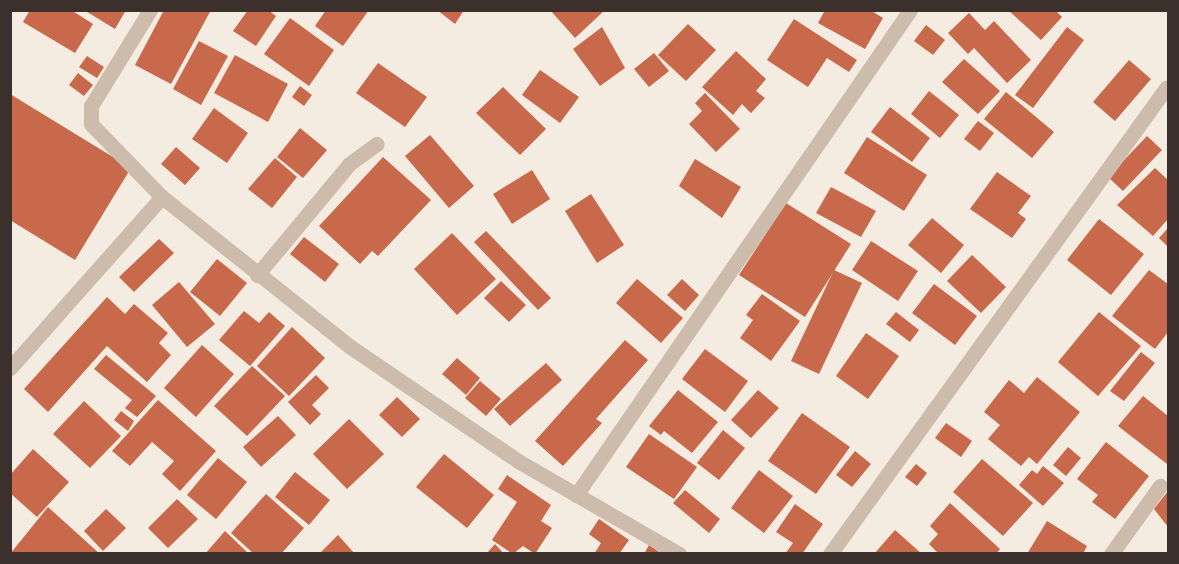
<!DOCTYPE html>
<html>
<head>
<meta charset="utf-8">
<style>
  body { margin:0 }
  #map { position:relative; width:1179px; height:564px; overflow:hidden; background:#f4ebe1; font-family:"Fira Sans Condensed",sans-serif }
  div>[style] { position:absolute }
  .building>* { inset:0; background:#c8694b }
  .street>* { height:15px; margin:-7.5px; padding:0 7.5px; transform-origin:7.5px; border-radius:7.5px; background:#cdbbac }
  span { translate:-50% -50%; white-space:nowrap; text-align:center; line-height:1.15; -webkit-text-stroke:6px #fbf5ee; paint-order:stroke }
  .frame { position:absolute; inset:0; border:12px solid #3b302b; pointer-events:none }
</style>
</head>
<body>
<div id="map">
  <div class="building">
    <div style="clip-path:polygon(30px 10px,71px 10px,93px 24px,75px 53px,23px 22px)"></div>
    <div style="clip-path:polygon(84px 10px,126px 10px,115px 29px)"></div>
    <div style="clip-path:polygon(164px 10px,211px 10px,171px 84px,135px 65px)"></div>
    <div style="clip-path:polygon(248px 10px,268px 10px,276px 16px,256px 46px,233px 31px)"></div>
    <div style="clip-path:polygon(326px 10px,369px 10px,343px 46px,315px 26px)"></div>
    <div style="clip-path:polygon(437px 10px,464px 10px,455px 24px)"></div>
    <div style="clip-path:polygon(550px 10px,605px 10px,575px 38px)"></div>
    <div style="clip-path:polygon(825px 10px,870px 10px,883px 18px,865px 49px,818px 23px)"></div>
    <div style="clip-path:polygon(1008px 10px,1055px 10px,1062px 17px,1041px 40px)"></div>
    <div style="clip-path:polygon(969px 13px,985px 30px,994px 21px,1031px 60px,1007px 83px,974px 48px,968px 54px,948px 33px)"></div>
    <div style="clip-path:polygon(290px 18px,334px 50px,309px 86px,264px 54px)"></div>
    <div style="clip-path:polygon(794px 19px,857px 60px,849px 72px,827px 58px,808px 87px,767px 60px)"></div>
    <div style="clip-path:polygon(688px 24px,716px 50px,686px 81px,658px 55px)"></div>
    <div style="clip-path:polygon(926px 25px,945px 40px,933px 55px,914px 41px)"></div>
    <div style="clip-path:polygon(602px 27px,625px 68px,600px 86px,573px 49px)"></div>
    <div style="clip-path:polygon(1067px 27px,1084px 40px,1033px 108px,1015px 95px)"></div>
    <div style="clip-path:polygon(199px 41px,228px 56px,201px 105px,173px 89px)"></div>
    <div style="clip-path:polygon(736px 51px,766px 79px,756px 91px,765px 98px,751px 113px,742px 104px,733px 115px,702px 87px)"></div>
    <div style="clip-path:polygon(654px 53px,669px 71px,649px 87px,634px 69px)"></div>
    <div style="clip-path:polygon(235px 55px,288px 84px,268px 122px,214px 93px)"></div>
    <div style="clip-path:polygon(87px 56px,104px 67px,97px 78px,79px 67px)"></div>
    <div style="clip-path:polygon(964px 59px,1000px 91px,978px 114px,942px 82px)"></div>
    <div style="clip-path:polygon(1129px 60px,1151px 79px,1115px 121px,1093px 102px)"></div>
    <div style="clip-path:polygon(378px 63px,427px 97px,405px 127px,356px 93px)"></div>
    <div style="clip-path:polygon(540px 70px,579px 97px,560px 123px,522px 95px)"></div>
    <div style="clip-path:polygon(78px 73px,93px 85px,84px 96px,69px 85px)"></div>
    <div style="clip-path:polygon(300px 86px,312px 95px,304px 106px,292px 97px)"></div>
    <div style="clip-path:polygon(503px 87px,546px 129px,520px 155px,476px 113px)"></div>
    <div style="clip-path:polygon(929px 91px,959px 115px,940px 138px,911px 114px)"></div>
    <div style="clip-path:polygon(1006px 92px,1054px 132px,1032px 158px,984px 119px)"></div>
    <div style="clip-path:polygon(705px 93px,740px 129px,716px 152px,689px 124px,702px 111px,695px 103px)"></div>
    <div style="clip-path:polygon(10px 94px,131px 168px,75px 260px,10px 220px)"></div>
    <div style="clip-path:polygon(890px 107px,930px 138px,912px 162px,871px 132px)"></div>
    <div style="clip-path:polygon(214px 108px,248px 133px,227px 163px,192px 139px)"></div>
    <div style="clip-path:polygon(978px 121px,994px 133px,980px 151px,964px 139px)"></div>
    <div style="clip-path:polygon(300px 128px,327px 150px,303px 178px,277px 157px)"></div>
    <div style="clip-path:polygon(430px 135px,474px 186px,449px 208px,405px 156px)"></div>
    <div style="clip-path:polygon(1147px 136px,1162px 150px,1123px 191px,1108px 177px)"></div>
    <div style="clip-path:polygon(867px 137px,927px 175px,904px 211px,844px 173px)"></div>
    <div style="clip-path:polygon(176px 147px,200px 168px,185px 185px,161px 164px)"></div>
    <div style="clip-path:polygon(383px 157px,431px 200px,378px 256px,372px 251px,360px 264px,319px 226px)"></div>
    <div style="clip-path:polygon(275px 158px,297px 177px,272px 208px,248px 189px)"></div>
    <div style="clip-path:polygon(695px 159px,741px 187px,722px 218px,679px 186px)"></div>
    <div style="clip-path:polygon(1155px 168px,1168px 180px,1168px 219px,1153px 236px,1117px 205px)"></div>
    <div style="clip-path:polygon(532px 170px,550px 199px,512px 224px,493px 194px)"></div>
    <div style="clip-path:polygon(997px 172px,1031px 196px,1018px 213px,1026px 219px,1012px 238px,970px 209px)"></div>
    <div style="clip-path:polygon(831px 187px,876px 211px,861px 237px,816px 213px)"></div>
    <div style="clip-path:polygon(591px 194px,624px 245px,597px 263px,565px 211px)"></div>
    <div style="clip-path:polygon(786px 203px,851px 244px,805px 317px,739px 275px)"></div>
    <div style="clip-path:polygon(932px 218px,964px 245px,941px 273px,908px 245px)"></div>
    <div style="clip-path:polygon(1099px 219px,1144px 254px,1111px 295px,1067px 260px)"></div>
    <div style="clip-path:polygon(1168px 228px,1168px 247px,1159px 238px)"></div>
    <div style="clip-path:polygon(486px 231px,551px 298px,538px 310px,474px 242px)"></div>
    <div style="clip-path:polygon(452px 233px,496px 279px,457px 315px,414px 269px)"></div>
    <div style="clip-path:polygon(304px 237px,339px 264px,325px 282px,290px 254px)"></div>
    <div style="clip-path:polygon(159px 239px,174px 253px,134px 292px,119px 277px)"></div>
    <div style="clip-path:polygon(871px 241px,918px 271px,898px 301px,852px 270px)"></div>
    <div style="clip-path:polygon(972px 255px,1006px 287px,981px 313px,947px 281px)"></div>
    <div style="clip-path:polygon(217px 259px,247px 283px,220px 316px,190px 292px)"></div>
    <div style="clip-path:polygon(834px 270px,862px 283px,819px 374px,791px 361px)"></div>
    <div style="clip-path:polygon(1149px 270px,1168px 284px,1168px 332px,1155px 349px,1112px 316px)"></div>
    <div style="clip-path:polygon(637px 279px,683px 318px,661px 343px,616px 303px)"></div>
    <div style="clip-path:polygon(682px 279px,699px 295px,685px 311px,667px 295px)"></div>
    <div style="clip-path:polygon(501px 281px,526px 305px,509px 322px,484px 298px)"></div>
    <div style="clip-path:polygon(179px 282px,215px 324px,187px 347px,152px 305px)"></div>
    <div style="clip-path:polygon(934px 284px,977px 316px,955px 345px,912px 313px)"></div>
    <div style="clip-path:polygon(762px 294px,800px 321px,771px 361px,740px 338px,753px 320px,746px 315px)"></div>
    <div style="clip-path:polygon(107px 297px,125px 314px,134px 304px,168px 333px,159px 343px,171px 355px,147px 382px,107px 346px,48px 412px,24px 389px)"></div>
    <div style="clip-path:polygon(244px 311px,259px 323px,269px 312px,285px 326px,250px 366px,219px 340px)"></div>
    <div style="clip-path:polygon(896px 312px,919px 330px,910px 342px,886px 324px)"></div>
    <div style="clip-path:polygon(1099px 312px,1141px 346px,1098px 396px,1058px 362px)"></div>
    <div style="clip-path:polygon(292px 327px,325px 358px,289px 396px,257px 366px)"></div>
    <div style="clip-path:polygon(866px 333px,899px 356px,868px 399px,836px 376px)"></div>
    <div style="clip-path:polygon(625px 340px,648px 360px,596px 419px,602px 423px,563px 466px,535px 441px)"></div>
    <div style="clip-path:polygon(202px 345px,234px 374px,196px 417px,164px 388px)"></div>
    <div style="clip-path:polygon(705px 349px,748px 381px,725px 412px,682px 379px)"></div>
    <div style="clip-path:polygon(1141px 352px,1155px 363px,1124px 401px,1110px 391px)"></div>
    <div style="clip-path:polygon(106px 355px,156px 396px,137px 417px,125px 408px,132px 400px,94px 369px)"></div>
    <div style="clip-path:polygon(457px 358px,480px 378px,466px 395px,442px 374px)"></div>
    <div style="clip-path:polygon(546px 363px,562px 380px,510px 426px,494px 409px)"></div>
    <div style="clip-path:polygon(252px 366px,285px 396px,247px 436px,214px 406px)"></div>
    <div style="clip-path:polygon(316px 375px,329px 388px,312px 405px,321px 414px,310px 425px,288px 402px)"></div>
    <div style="clip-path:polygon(1037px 377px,1080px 412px,1037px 464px,1029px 457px,1021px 466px,988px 439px,1000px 425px,984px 412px,1009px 380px,1024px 393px)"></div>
    <div style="clip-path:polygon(480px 381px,501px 399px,486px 416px,465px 398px)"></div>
    <div style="clip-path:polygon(678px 390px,718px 422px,692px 453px,664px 431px,661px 435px,649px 426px)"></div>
    <div style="clip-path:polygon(758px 390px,779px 408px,751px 438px,731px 420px)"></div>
    <div style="clip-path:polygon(1143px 396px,1168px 416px,1167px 464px,1118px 426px)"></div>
    <div style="clip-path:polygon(397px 397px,420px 419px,402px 437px,379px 415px)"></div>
    <div style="clip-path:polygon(158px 400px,216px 451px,180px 491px,162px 474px,174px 461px,152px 442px,130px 466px,112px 451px)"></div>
    <div style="clip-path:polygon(84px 401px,121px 436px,90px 468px,53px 434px)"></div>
    <div style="clip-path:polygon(121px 411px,134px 421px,128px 431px,114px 420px)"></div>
    <div style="clip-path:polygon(802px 413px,850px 447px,816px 494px,768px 461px)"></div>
    <div style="clip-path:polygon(278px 416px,296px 435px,261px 467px,243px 447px)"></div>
    <div style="clip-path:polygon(349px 419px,384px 454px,347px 489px,313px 454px)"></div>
    <div style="clip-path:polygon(946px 423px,972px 441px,961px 457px,935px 438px)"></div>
    <div style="clip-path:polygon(723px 430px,745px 448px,719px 480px,697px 463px)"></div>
    <div style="clip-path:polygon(649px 434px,697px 467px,674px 499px,626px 467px)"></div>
    <div style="clip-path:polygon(1106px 442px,1149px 476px,1115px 519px,1092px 502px,1098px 495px,1077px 479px)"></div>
    <div style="clip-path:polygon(1068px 447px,1081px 458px,1066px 476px,1053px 465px)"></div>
    <div style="clip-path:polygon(33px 449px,69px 482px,37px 517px,10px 493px,10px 475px)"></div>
    <div style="clip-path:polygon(855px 451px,871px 464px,852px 487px,836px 475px)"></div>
    <div style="clip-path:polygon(444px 454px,494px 495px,467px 528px,416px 487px)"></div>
    <div style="clip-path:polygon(218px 458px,247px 482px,216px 519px,187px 495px)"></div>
    <div style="clip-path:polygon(982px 459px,1033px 503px,1003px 536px,953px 492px)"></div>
    <div style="clip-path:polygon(916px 464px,927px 473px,917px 486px,905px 477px)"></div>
    <div style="clip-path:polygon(1043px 466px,1064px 483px,1043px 506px,1019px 485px,1032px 470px,1037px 474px)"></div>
    <div style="clip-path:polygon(759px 470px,793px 496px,764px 533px,731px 508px)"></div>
    <div style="clip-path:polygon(295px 472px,330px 500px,309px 525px,275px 497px)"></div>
    <div style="clip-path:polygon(507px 475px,551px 505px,541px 521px,552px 528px,535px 554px,523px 546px,513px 554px,492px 540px,517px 502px,498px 489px)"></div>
    <div style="clip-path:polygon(685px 490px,720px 519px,709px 533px,673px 503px)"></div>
    <div style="clip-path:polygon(1168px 491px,1168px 527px,1154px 509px)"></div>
    <div style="clip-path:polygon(266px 494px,304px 528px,281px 554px,254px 554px,231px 533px)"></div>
    <div style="clip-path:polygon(177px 499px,198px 519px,168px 548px,148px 528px)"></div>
    <div style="clip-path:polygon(950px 503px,1000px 549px,996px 554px,939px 554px,929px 544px,938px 534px,930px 526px)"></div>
    <div style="clip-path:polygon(795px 504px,823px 524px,802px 554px,785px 554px,793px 543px,776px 532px)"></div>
    <div style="clip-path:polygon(48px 507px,100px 554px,10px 554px)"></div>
    <div style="clip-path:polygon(106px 509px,126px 528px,103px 551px,84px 531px)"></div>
    <div style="clip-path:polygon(599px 519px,629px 540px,619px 554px,594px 554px,601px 543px,589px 534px)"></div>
    <div style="clip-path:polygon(1047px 521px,1087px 546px,1083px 554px,1027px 554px)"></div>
    <div style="clip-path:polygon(895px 530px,922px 554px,874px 554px)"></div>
    <div style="clip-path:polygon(225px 531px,249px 554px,205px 554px)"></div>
    <div style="clip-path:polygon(338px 535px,355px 554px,319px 554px)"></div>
    <div style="clip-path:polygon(495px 544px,504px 554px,486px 554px)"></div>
    <div style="clip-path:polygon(649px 545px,662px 554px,644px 554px)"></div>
  </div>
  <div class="street">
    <div style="left:150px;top:10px;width:113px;rotate:121.6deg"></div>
    <div style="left:91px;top:106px;width:18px;rotate:90deg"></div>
    <div style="left:91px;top:124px;width:102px;rotate:45.8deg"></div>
    <div style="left:162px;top:197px;width:239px;rotate:38.5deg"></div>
    <div style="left:349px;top:346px;width:204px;rotate:34.2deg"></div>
    <div style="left:518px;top:461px;width:186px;rotate:30deg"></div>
    <div style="left:257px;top:275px;width:144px;rotate:-50.3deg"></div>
    <div style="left:349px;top:164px;width:34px;rotate:-36deg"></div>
    <div style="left:10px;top:368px;width:229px;rotate:-48.4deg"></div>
    <div style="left:576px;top:495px;width:589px;rotate:-55.45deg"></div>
    <div style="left:830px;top:554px;width:575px;rotate:-54.21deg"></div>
    <div style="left:1111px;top:554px;width:84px;rotate:-54.2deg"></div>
  </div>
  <div class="frame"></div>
</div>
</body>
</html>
